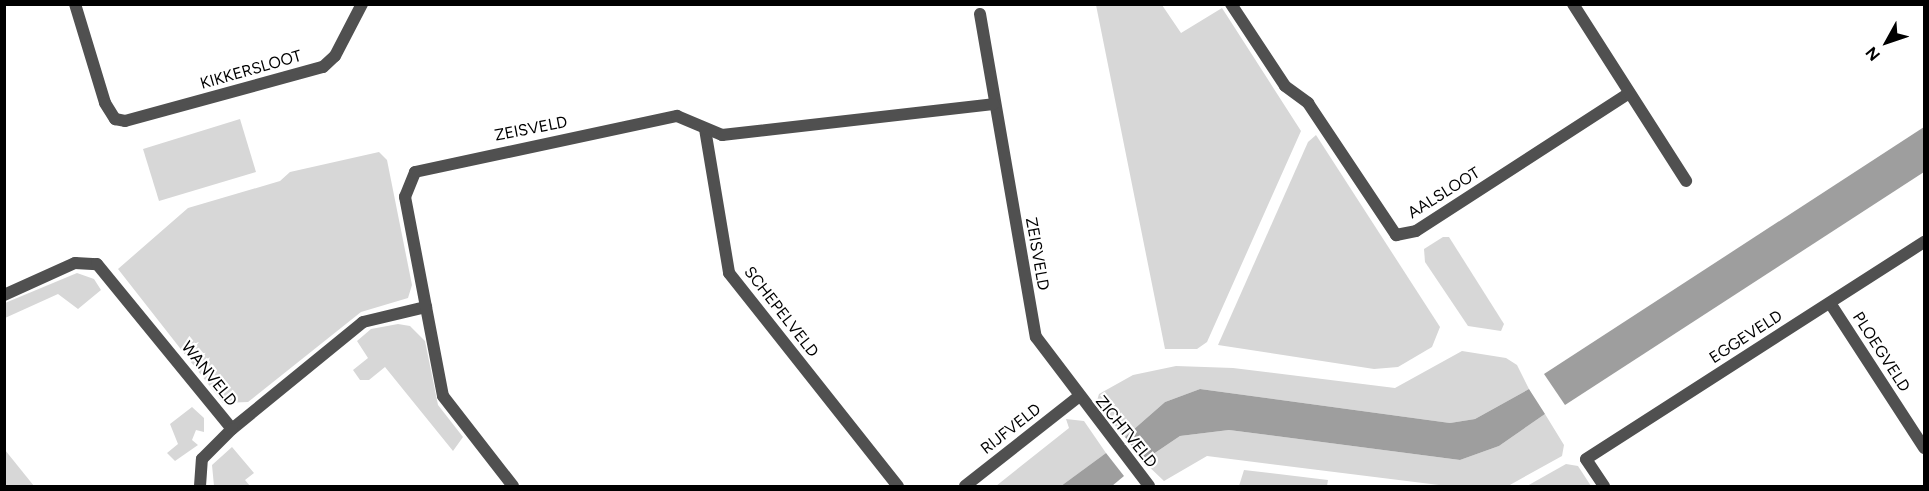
<!DOCTYPE html>
<html>
<head>
<meta charset="utf-8">
<style>
  body { margin:0 }
  #map { position:relative; width:1929px; height:491px; overflow:hidden; background:#fff; font-family:Figtree,sans-serif }
  div>[style] { position:absolute }
  .green>* { inset:0; background:#d7d7d7 }
  .water>* { inset:0; background:#9e9e9e }
  .minor>* { height:12px; margin:-6px; padding:0 6px; transform-origin:6px; border-radius:6px; background:#505050 }
  span { translate:-50% -50%; white-space:nowrap; text-align:center; line-height:1.15; -webkit-text-stroke:4.5px #fff; paint-order:stroke }
  .street-label { font-size:16px; color:#000 }
  .frame { position:absolute; inset:0; border:6px solid #000; pointer-events:none }
  .north { position:absolute; left:1857px; top:12px; width:60px; height:60px; -webkit-text-stroke:4px #fff; paint-order:stroke; rotate:230deg; font-size:16px; font-weight:700; line-height:24px; text-align:center; color:#000 }
  .north::after { content:''; display:block; margin:auto; width:21px; height:27px; background:#000; clip-path:polygon(50% 0,100% 100%,50% 72%,0 100%) }
</style>
</head>
<body>
<div id="map">
  <div class="green">
    <div style="clip-path:polygon(1096px 5px,1162px 5px,1181px 33px,1222px 8px,1301px 131px,1207px 342px,1197px 349px,1165px 349px)"></div>
    <div style="clip-path:polygon(240px 119px,256px 172px,159px 201px,143px 149px)"></div>
    <div style="clip-path:polygon(1316px 135px,1440px 327px,1432px 347px,1398px 367px,1374px 369px,1218px 345px,1308px 142px)"></div>
    <div style="clip-path:polygon(379px 152px,387px 160px,412px 285px,408px 298px,361px 312px,248px 402px,223px 403px,118px 269px,188px 208px,280px 181px,290px 172px)"></div>
    <div style="clip-path:polygon(1443px 237px,1449px 237px,1504px 324px,1501px 331px,1468px 326px,1425px 262px,1424px 249px)"></div>
    <div style="clip-path:polygon(77px 273px,94px 279px,101px 290px,78px 309px,58px 294px,5px 318px,5px 303px)"></div>
    <div style="clip-path:polygon(398px 324px,410px 326px,425px 341px,438px 405px,463px 437px,453px 451px,385px 367px,369px 380px,360px 380px,353px 370px,368px 358px,357px 341px,371px 329px)"></div>
    <div style="clip-path:polygon(1462px 351px,1506px 358px,1517px 365px,1529px 389px,1475px 419px,1450px 423px,1200px 389px,1165px 402px,1125px 437px,1096px 404px,1099px 394px,1133px 375px,1176px 366px,1233px 368px,1395px 388px)"></div>
    <div style="clip-path:polygon(192px 407px,204px 418px,204px 432px,196px 430px,192px 440px,198px 445px,175px 461px,167px 453px,178px 444px,170px 424px)"></div>
    <div style="clip-path:polygon(1545px 414px,1564px 445px,1562px 456px,1508px 486px,1447px 486px,1207px 456px,1164px 481px,1143px 461px,1180px 436px,1229px 430px,1460px 460px,1499px 446px)"></div>
    <div style="clip-path:polygon(1066px 419px,1084px 421px,1106px 453px,1061px 486px,996px 486px,1069px 428px)"></div>
    <div style="clip-path:polygon(232px 447px,254px 473px,245px 480px,250px 486px,214px 486px,212px 465px)"></div>
    <div style="clip-path:polygon(5px 450px,34px 486px,5px 486px)"></div>
    <div style="clip-path:polygon(1566px 464px,1578px 466px,1591px 486px,1527px 486px)"></div>
    <div style="clip-path:polygon(1244px 470px,1328px 480px,1327px 486px,1239px 486px)"></div>
  </div>
  <div class="water">
    <div style="clip-path:polygon(1924px 127px,1924px 172px,1565px 405px,1544px 374px)"></div>
    <div style="clip-path:polygon(1200px 389px,1450px 423px,1475px 419px,1529px 389px,1545px 414px,1499px 446px,1460px 460px,1229px 430px,1180px 436px,1143px 461px,1125px 437px,1165px 402px)"></div>
    <div style="clip-path:polygon(1106px 453px,1124px 476px,1112px 486px,1061px 486px)"></div>
  </div>
  <div class="minor">
    <div style="left:75px;top:4px;width:103px;rotate:73.1deg"></div>
    <div style="left:105px;top:103px;width:19px;rotate:58deg"></div>
    <div style="left:115px;top:119px;width:10px;rotate:11deg"></div>
    <div style="left:125px;top:121px;width:205px;rotate:-15.3deg"></div>
    <div style="left:323px;top:67px;width:16px;rotate:-43deg"></div>
    <div style="left:335px;top:56px;width:59px;rotate:-62.6deg"></div>
    <div style="left:1231px;top:4px;width:98px;rotate:56.6deg"></div>
    <div style="left:1285px;top:86px;width:29px;rotate:36deg"></div>
    <div style="left:1308px;top:103px;width:159px;rotate:56.3deg"></div>
    <div style="left:1396px;top:235px;width:20px;rotate:-11deg"></div>
    <div style="left:1416px;top:231px;width:254px;rotate:-32.9deg"></div>
    <div style="left:1573px;top:4px;width:210px;rotate:57.4deg"></div>
    <div style="left:980px;top:14px;width:328px;rotate:80.2deg"></div>
    <div style="left:1036px;top:337px;width:187px;rotate:52.8deg"></div>
    <div style="left:705px;top:129px;width:146px;rotate:80.5deg"></div>
    <div style="left:729px;top:273px;width:272px;rotate:51.6deg"></div>
    <div style="left:4px;top:295px;width:78px;rotate:-24.3deg"></div>
    <div style="left:75px;top:263px;width:22px;rotate:3deg"></div>
    <div style="left:97px;top:264px;width:213px;rotate:50.7deg"></div>
    <div style="left:232px;top:429px;width:169px;rotate:-39.2deg"></div>
    <div style="left:363px;top:322px;width:65px;rotate:-13.4deg"></div>
    <div style="left:1830px;top:303px;width:173px;rotate:57deg"></div>
    <div style="left:200px;top:486px;width:27px;rotate:-86deg"></div>
    <div style="left:202px;top:459px;width:42px;rotate:-45deg"></div>
    <div style="left:513px;top:486px;width:114px;rotate:-127.9deg"></div>
    <div style="left:443px;top:396px;width:203px;rotate:-100.8deg"></div>
    <div style="left:405px;top:197px;width:27px;rotate:-68deg"></div>
    <div style="left:415px;top:172px;width:268px;rotate:-12.1deg"></div>
    <div style="left:677px;top:116px;width:49px;rotate:22.9deg"></div>
    <div style="left:722px;top:135px;width:273px;rotate:-6.5deg"></div>
    <div style="left:965px;top:486px;width:144px;rotate:-38.2deg"></div>
    <div style="left:1604px;top:486px;width:32px;rotate:-124deg"></div>
    <div style="left:1586px;top:459px;width:402px;rotate:-32.7deg"></div>
  </div>
  <div class="street-label">
    <span style="left:251px;top:70px;rotate:-16deg">KIKKERSLOOT</span>
    <span style="left:531px;top:129px;rotate:-11deg">ZEISVELD</span>
    <span style="left:1444px;top:193px;rotate:-32deg">AALSLOOT</span>
    <span style="left:1037px;top:254px;rotate:80deg">ZEISVELD</span>
    <span style="left:781px;top:312px;rotate:52deg">SCHEPELVELD</span>
    <span style="left:1746px;top:337px;rotate:-33deg">EGGEVELD</span>
    <span style="left:1881px;top:352px;rotate:57deg">PLOEGVELD</span>
    <span style="left:209px;top:374px;rotate:51deg">WANVELD</span>
    <span style="left:1011px;top:429px;rotate:-38deg">RIJFVELD</span>
    <span style="left:1126px;top:432px;rotate:51deg">ZICHTVELD</span>
  </div>
  <div class="frame"></div>
  <div class="north">N</div>
</div>
</body>
</html>
